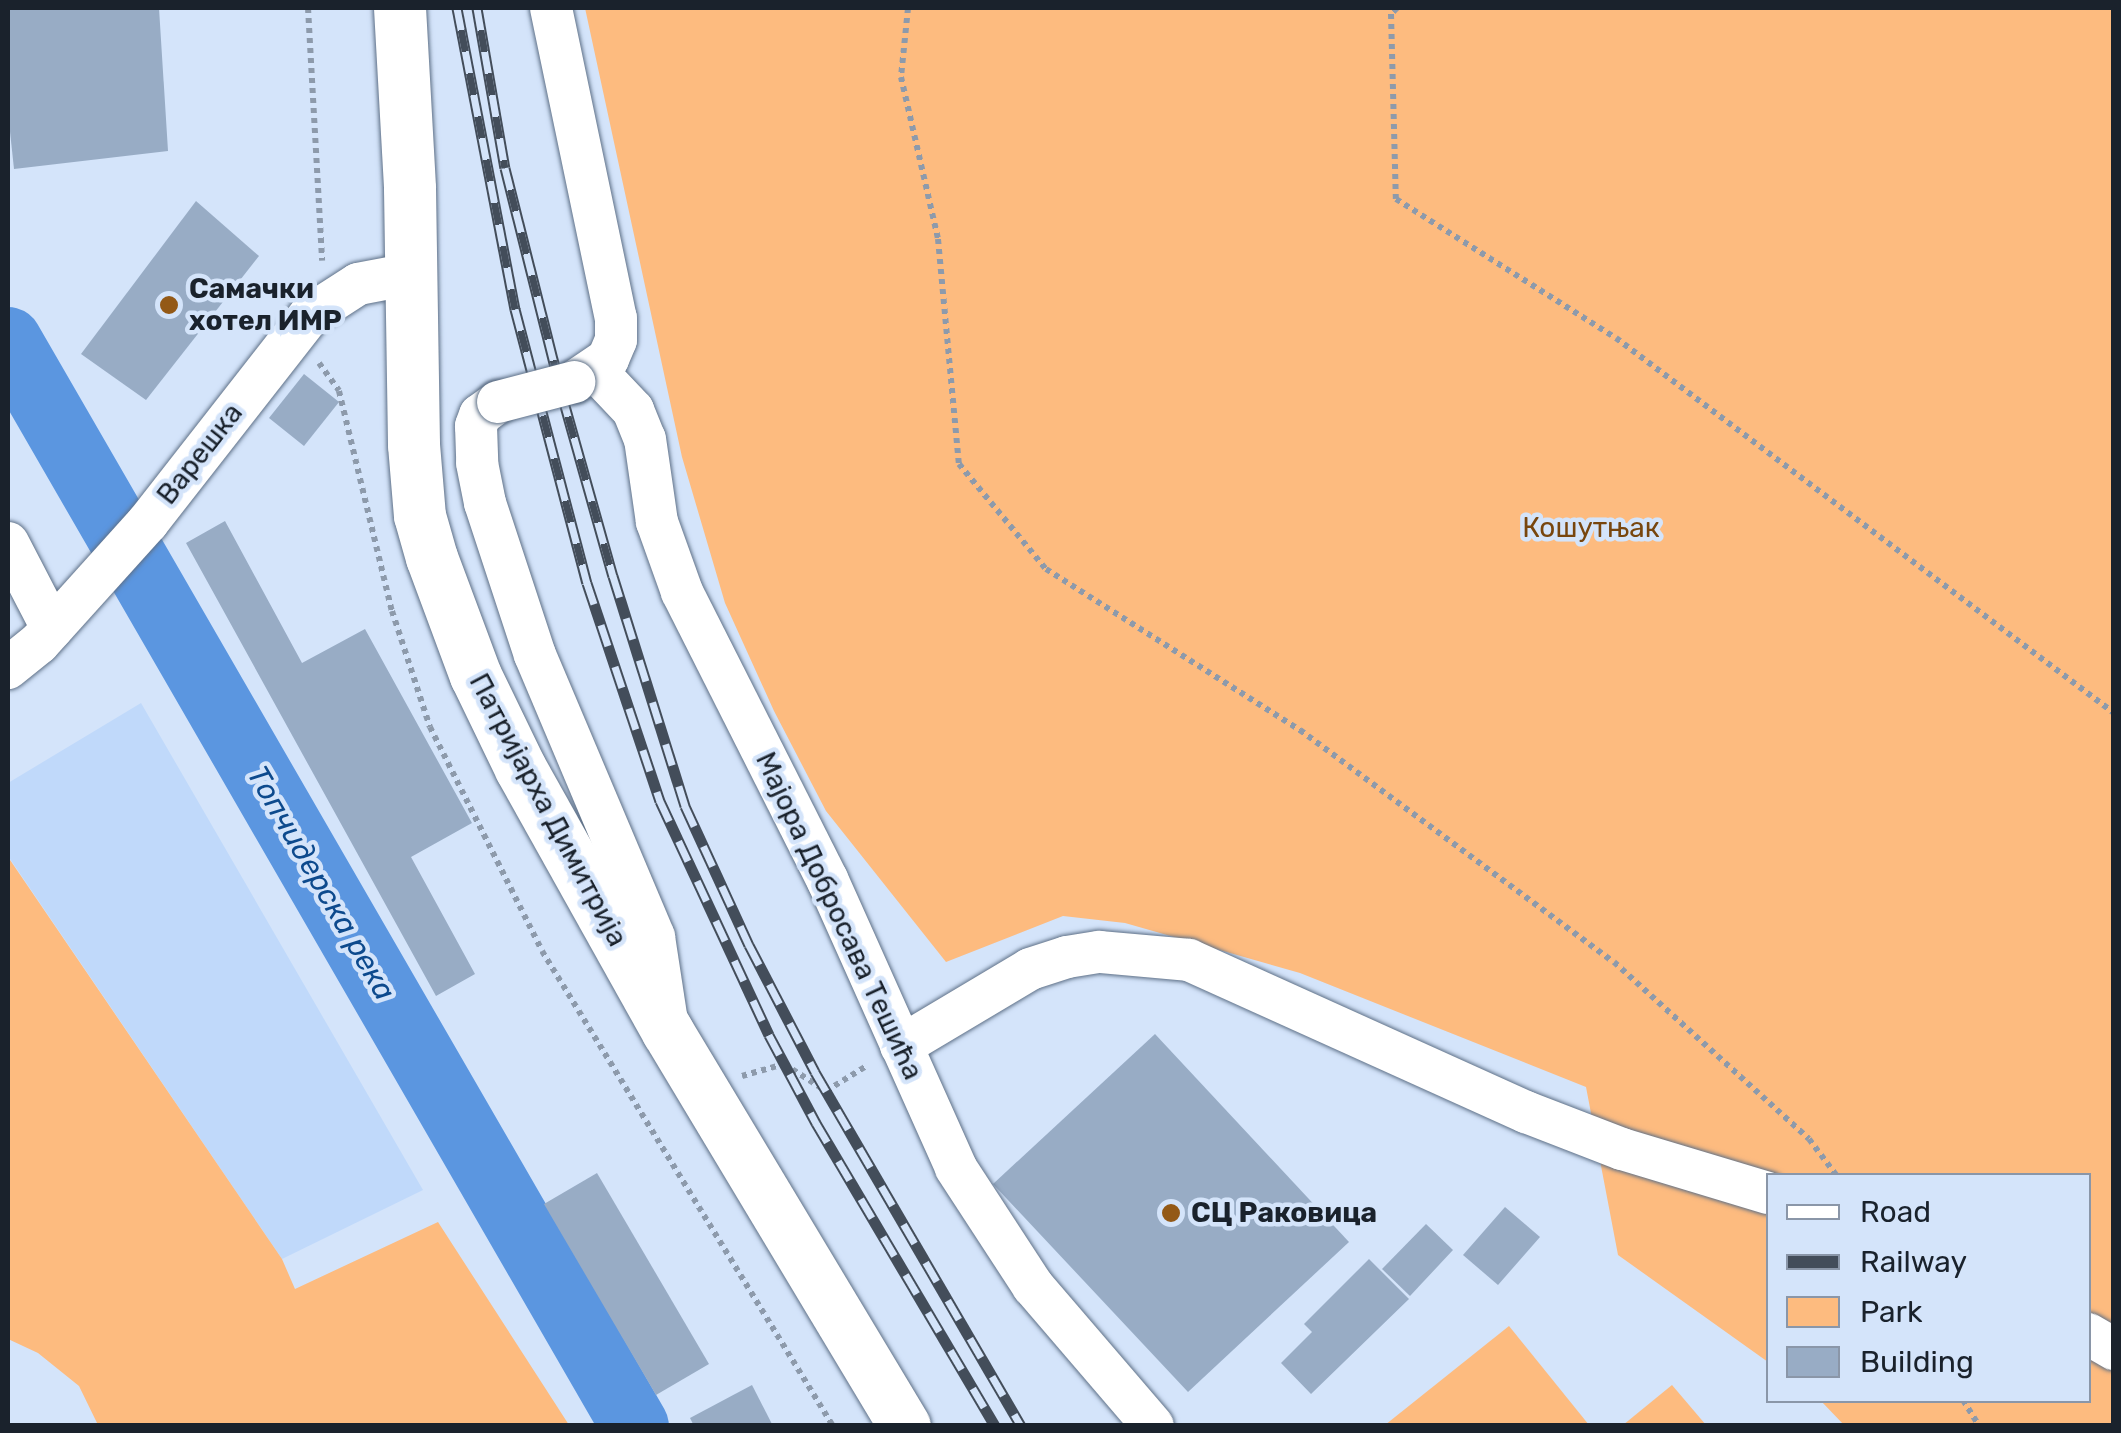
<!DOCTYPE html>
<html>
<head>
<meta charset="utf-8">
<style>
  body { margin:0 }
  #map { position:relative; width:2121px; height:1433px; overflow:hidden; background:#d4e4fa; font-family:Rubik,sans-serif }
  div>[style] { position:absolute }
  .built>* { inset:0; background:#c0d9fa }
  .green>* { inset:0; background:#fdbb7f }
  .river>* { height:68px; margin:-34px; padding:0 34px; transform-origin:34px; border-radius:34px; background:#5b96e0 }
  .building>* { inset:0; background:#98acc5 }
  .path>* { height:6px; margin-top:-3px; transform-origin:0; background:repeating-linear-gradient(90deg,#8d9aab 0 5px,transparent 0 10px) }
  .roads { filter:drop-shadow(0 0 2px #5e7087) drop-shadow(0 0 2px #5e7087) }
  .minor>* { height:42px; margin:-21px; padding:0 21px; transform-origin:21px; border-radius:21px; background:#fff }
  .major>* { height:52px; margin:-26px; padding:0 26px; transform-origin:26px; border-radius:26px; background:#fff }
  .rail>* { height:11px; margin-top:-5.5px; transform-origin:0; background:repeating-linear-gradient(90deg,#d4e4fa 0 22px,#434d5a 0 44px); box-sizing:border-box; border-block:2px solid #434d5a }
  .bridges { filter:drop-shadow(0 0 2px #5e7087) drop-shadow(0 0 2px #5e7087) }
  .minor-bridge>* { height:42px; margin:-21px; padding:0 21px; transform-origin:21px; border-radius:21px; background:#fff }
  .dots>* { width:28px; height:28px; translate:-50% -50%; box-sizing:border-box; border:5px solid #d4e4fa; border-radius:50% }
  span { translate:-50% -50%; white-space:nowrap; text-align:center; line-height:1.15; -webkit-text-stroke:9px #d4e4fa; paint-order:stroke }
  .poi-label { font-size:28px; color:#1a222c; font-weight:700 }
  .left { translate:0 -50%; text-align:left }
  .street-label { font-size:28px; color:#1a222c }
  .park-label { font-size:28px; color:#78460e }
  .water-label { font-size:30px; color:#0d4a8d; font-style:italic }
  .frame { position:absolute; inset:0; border:10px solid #1a222c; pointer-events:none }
  .legend { position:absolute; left:1766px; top:1173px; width:325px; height:230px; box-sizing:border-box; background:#d4e4fa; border:2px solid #8a96a8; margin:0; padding:12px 18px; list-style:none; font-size:30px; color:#1a222c }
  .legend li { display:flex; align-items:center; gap:20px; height:50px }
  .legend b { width:50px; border:2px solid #8a96a8 }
</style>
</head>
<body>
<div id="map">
  <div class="built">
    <div style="clip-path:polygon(141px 703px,423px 1190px,282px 1259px,8px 856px,8px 783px)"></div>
  </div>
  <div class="green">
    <div style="clip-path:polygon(585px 8px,2113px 8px,2113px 1425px,1844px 1425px,1821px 1401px,2088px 1400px,2088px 1176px,1768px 1176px,1768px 1362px,1618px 1255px,1586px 1087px,1300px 973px,1125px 923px,1063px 916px,946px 962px,826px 811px,774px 711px,725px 603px,682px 457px)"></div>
    <div style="clip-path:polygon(8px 857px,282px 1259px,295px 1289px,438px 1222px,569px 1425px,98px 1425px,79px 1386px,38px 1353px,8px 1339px)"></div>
    <div style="clip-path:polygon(1509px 1326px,1589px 1425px,1385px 1425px)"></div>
    <div style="clip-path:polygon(1672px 1385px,1706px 1425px,1623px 1425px)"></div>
  </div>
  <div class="river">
    <div style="left:8px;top:341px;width:1253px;rotate:59.98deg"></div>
  </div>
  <div class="building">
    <div style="clip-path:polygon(8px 8px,159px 8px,168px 151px,14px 169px,8px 113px)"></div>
    <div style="clip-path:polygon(196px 201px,259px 256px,146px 400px,81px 354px)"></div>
    <div style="clip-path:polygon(304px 374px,339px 402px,304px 446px,269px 418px)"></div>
    <div style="clip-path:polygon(225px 521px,302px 663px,365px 629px,472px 823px,411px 857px,475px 974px,436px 996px,186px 543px)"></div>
    <div style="clip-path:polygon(1155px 1034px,1349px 1242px,1188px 1392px,993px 1184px)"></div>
    <div style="clip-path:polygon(597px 1173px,709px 1364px,656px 1395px,544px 1204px)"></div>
    <div style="clip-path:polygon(1505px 1207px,1540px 1237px,1498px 1285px,1463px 1255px)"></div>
    <div style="clip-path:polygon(1426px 1224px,1453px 1250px,1410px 1296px,1382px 1269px)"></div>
    <div style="clip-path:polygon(1369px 1259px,1409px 1299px,1311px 1394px,1281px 1363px,1312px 1332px,1304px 1324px)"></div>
    <div style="clip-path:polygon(752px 1385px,773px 1426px,694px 1426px,690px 1418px)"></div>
  </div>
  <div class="path">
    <div style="left:308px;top:8px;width:253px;rotate:86.8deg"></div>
    <div style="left:908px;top:8px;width:69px;rotate:95.8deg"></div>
    <div style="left:901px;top:77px;width:166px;rotate:77.1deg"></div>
    <div style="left:938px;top:239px;width:226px;rotate:84.7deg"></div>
    <div style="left:959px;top:464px;width:136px;rotate:50.4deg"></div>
    <div style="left:1046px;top:569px;width:301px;rotate:32.4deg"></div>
    <div style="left:1300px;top:730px;width:390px;rotate:36.5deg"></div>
    <div style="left:1614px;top:962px;width:263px;rotate:42.2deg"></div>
    <div style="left:1809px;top:1139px;width:46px;rotate:52.9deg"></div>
    <div style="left:1397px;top:8px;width:8px;rotate:135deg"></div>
    <div style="left:1391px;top:14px;width:185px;rotate:88.5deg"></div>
    <div style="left:1396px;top:199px;width:260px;rotate:32.3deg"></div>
    <div style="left:1616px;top:338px;width:623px;rotate:36.98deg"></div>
    <div style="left:319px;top:363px;width:34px;rotate:54deg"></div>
    <div style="left:339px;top:391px;width:226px;rotate:76.5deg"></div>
    <div style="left:392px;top:611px;width:122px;rotate:71.9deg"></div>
    <div style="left:430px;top:727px;width:250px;rotate:63.4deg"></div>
    <div style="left:542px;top:951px;width:557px;rotate:58.51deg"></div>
    <div style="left:742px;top:1076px;width:44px;rotate:-15.9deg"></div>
    <div style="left:784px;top:1064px;width:50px;rotate:32.7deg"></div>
    <div style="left:826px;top:1091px;width:49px;rotate:-31.8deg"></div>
    <div style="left:1963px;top:1400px;width:31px;rotate:58deg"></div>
  </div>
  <div class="roads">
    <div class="minor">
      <div style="left:551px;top:8px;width:317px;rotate:78.2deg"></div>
      <div style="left:616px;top:318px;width:22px;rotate:90deg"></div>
      <div style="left:616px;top:340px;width:21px;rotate:113deg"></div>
      <div style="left:608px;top:359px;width:41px;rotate:145.9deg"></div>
      <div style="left:596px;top:371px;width:54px;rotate:46.5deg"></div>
      <div style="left:633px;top:410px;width:31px;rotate:68deg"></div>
      <div style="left:645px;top:439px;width:84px;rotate:81.8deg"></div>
      <div style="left:657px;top:522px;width:74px;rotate:70.3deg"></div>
      <div style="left:682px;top:592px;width:322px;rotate:63.2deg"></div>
      <div style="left:827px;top:879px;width:316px;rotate:65.9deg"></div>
      <div style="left:956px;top:1168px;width:141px;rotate:56.9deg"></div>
      <div style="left:1033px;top:1286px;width:184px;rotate:49.4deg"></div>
      <div style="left:498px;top:402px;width:22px;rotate:144deg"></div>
      <div style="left:480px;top:415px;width:12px;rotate:110deg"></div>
      <div style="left:476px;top:426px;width:37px;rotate:88deg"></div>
      <div style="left:477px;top:463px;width:41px;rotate:78.7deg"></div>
      <div style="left:485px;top:503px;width:160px;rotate:71.8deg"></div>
      <div style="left:535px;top:655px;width:306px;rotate:67.1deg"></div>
      <div style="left:654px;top:937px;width:86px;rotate:81.3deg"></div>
      <div style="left:8px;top:543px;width:96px;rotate:62.6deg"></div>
      <div style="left:8px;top:668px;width:40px;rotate:-39deg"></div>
      <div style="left:39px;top:643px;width:163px;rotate:-48deg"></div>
      <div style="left:148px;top:522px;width:263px;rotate:-52deg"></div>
      <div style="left:310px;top:315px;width:57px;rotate:-32.9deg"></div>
      <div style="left:358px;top:284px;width:54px;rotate:-10.7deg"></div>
      <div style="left:901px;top:1046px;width:150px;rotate:-30.8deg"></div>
      <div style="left:1030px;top:969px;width:39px;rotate:-18deg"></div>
      <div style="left:1067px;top:957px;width:33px;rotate:-9deg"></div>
      <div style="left:1100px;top:952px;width:89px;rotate:5.1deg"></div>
      <div style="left:1189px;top:960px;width:370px;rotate:24.3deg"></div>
      <div style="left:1526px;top:1112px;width:103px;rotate:21.1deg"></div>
      <div style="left:1622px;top:1149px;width:152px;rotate:16.8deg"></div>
      <div style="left:2088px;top:1334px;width:30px;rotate:30deg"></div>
    </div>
    <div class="major">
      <div style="left:400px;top:8px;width:181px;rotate:86.8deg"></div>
      <div style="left:410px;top:189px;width:256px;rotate:89.1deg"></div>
      <div style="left:414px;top:445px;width:71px;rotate:85.2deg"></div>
      <div style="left:420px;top:516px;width:44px;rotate:74.1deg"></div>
      <div style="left:432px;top:558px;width:126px;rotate:69.6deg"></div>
      <div style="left:476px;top:676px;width:103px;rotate:64.2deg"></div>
      <div style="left:521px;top:769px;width:301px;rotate:60.8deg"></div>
      <div style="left:668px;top:1032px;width:460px;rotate:59deg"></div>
    </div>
  </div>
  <div class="rail">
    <div style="left:457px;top:8px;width:307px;rotate:79.1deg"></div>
    <div style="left:515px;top:309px;width:283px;rotate:75.3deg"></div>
    <div style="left:587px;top:583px;width:230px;rotate:71.5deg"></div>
    <div style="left:660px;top:801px;width:258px;rotate:65deg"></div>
    <div style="left:769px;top:1035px;width:100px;rotate:61.9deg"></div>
    <div style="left:816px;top:1123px;width:352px;rotate:59.4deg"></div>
    <div style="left:477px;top:8px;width:162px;rotate:80.1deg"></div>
    <div style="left:505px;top:168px;width:234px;rotate:75.9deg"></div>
    <div style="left:562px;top:395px;width:188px;rotate:74.3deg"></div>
    <div style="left:613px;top:576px;width:241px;rotate:72.6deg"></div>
    <div style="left:685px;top:806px;width:153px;rotate:65.3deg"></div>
    <div style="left:749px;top:945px;width:143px;rotate:62.5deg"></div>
    <div style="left:815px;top:1072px;width:410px;rotate:59.8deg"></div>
  </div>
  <div class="bridges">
    <div class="minor-bridge">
      <div style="left:498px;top:402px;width:79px;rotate:-14.7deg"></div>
    </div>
  </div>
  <div class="dots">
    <div style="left:169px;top:305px;background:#935917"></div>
    <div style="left:1171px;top:1213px;background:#935917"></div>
  </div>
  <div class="poi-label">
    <span class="left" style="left:189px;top:305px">Самачки<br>хотел ИМР</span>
    <span class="left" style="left:1191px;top:1213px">СЦ Раковица</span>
  </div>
  <div class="street-label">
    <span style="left:200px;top:454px;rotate:-52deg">Варешка</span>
    <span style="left:548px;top:810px;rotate:62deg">Патријарха Димитрија</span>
    <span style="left:839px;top:916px;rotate:65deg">Мајора Добросава Тешића</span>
  </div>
  <div class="park-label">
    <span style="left:1591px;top:528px">Кошутњак</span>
  </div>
  <div class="water-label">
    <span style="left:321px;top:883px;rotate:60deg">Топчидерска река</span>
  </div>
  <div class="frame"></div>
  <ul class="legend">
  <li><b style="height:12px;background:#fff"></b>Road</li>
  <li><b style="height:12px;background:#434d5a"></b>Railway</li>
  <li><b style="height:28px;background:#fdbb7f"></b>Park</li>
  <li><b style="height:28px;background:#98acc5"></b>Building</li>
  </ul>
</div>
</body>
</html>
